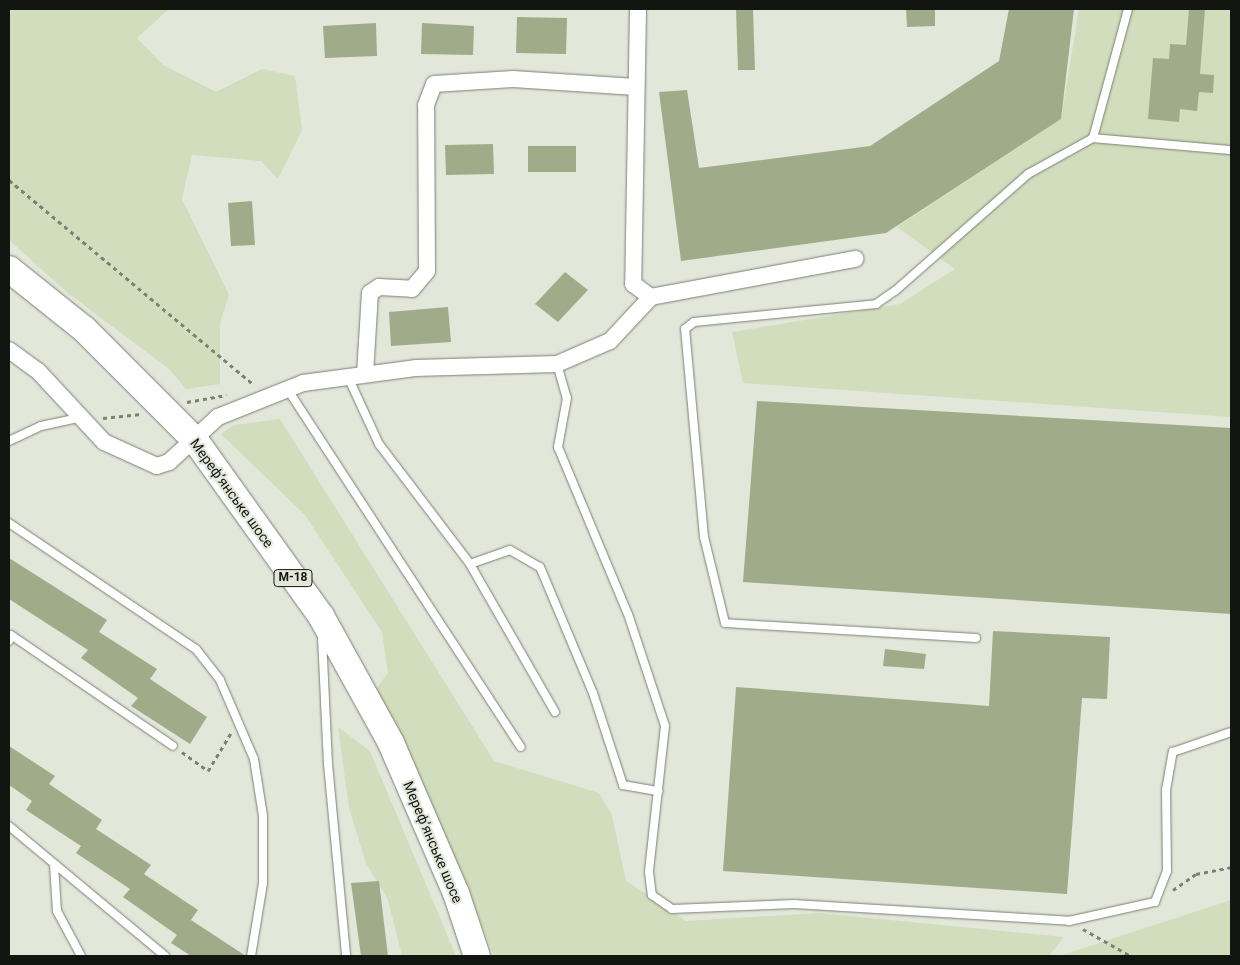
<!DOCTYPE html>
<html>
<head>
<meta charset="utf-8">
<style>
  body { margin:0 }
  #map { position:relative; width:1240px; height:965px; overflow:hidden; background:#e2e7da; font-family:Roboto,sans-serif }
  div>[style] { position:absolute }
  .green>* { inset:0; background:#d1ddbc }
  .building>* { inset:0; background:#a0ac89 }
  .path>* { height:3px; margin-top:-1.5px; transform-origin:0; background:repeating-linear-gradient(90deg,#7d8077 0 4px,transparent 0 8px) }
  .roads { filter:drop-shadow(0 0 1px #7b7f73) drop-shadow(0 0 1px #7b7f73) }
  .service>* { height:8px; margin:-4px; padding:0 4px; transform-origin:4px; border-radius:4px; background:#fff }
  .minor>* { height:16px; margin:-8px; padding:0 8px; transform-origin:8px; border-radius:8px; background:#fff }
  .trunk>* { height:26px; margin:-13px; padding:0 13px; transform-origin:13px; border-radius:13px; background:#fff }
  span { translate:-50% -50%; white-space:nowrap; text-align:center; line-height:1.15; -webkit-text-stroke:4px #e2e7da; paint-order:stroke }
  .shield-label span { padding:1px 4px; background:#e2e7da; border:1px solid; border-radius:4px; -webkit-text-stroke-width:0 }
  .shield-label { font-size:12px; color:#131510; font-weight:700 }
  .street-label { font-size:14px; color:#131510 }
  .frame { position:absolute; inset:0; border:10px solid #131510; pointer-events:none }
</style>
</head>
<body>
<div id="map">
  <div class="green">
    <div style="clip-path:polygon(9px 9px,169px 9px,137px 38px,163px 65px,216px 92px,262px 69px,295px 76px,302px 130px,278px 179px,261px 161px,192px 155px,182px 199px,229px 295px,220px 323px,220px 384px,186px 389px,169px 369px,69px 294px,9px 240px)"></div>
    <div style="clip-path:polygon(1079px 9px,1231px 9px,1231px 417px,743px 383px,732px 332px,900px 304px,955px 269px,897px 227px,1061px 119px)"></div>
    <div style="clip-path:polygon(280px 419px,494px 761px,599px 793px,612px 815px,626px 881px,686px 921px,819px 913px,1064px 937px,1049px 956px,494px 956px,470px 895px,374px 692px,388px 673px,382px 632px,305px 515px,221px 434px,234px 425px)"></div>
    <div style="clip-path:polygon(338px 727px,370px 751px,456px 956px,402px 956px,388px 900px,366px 863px,349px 808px)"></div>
    <div style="clip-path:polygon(1231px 900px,1231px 956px,1059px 956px)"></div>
  </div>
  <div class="building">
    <div style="clip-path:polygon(736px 9px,753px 9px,755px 70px,738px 70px)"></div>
    <div style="clip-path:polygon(906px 9px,935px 9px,935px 26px,907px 27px)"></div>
    <div style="clip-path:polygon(1009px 9px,1074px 9px,1061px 119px,886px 233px,681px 261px,659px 92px,687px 90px,699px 168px,870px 146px,999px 61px)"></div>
    <div style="clip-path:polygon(1189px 9px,1205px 9px,1200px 74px,1214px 75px,1213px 93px,1199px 92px,1197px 111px,1180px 109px,1179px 122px,1148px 119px,1153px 58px,1169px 59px,1170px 44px,1186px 45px)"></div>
    <div style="clip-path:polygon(517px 17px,567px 18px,566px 54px,516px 53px)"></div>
    <div style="clip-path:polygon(376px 23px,377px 56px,325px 58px,323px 26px)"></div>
    <div style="clip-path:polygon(422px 23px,474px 26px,473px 55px,421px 54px)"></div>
    <div style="clip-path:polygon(493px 144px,494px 174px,446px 175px,445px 145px)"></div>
    <div style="clip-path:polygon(528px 146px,576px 146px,576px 172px,528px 172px)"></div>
    <div style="clip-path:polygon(252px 201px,255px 245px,231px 246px,228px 203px)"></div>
    <div style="clip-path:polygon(565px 272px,588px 290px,558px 322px,535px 304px)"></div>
    <div style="clip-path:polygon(448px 307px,451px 342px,391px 346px,389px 312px)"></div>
    <div style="clip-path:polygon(757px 401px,1231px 428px,1231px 614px,743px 582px)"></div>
    <div style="clip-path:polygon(9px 558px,107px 620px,99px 632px,157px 669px,150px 679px,207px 717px,190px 744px,131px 706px,138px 698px,81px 658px,88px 650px,9px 599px)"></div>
    <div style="clip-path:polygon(993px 631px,1110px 637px,1107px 699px,1082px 698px,1067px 894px,723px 871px,736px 687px,989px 706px)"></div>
    <div style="clip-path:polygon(885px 649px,926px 654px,924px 669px,883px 666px)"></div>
    <div style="clip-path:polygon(9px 746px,55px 776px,49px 784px,102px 820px,96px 829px,151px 865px,144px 874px,198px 910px,191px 920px,246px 956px,191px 956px,171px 943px,177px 935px,123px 897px,130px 889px,76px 853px,81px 846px,26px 810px,32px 801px,9px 785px)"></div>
    <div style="clip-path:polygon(379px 881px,388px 956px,361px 956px,351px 883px)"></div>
  </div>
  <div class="path">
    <div style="left:9px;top:180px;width:319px;rotate:39.9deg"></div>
    <div style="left:187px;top:402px;width:40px;rotate:-10deg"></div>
    <div style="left:103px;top:418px;width:38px;rotate:-6deg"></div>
    <div style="left:182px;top:752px;width:32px;rotate:36deg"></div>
    <div style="left:208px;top:771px;width:44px;rotate:-58.8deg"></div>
    <div style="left:1173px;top:890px;width:28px;rotate:-35deg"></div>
    <div style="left:1196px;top:874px;width:36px;rotate:-11deg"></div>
    <div style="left:1083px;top:929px;width:55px;rotate:29.4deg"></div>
  </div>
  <div class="roads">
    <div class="service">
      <div style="left:1093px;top:138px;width:139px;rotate:5deg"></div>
      <div style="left:557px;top:364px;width:35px;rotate:74deg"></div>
      <div style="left:567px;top:398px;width:50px;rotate:100.4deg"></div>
      <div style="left:558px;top:447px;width:181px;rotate:67.3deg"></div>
      <div style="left:628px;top:614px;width:118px;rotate:71.7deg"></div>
      <div style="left:665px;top:726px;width:147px;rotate:96.3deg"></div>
      <div style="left:649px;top:872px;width:23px;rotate:83deg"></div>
      <div style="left:652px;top:895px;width:24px;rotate:35deg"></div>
      <div style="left:672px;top:909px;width:122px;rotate:-2.3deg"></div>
      <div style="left:794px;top:904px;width:276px;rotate:3.5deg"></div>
      <div style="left:1069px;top:921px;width:88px;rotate:-12.5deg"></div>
      <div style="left:1155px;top:902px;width:33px;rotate:-69deg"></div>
      <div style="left:1167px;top:871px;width:81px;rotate:-90.7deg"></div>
      <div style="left:1166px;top:790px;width:39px;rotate:-80deg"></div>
      <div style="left:1173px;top:752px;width:61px;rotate:-19deg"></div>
      <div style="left:348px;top:377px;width:74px;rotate:65.2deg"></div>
      <div style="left:379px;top:444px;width:151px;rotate:52.8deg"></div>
      <div style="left:288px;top:390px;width:426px;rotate:56.9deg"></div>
      <div style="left:9px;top:441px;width:35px;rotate:-25deg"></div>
      <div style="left:41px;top:426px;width:40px;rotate:-12deg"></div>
      <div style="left:9px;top:523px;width:225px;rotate:34deg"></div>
      <div style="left:196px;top:649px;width:39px;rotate:52deg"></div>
      <div style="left:220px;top:680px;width:86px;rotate:66.7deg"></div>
      <div style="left:254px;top:759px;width:58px;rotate:81deg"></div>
      <div style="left:263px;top:816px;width:67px;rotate:90deg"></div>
      <div style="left:263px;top:883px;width:74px;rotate:99.3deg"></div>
      <div style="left:322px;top:637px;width:127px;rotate:87.3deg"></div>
      <div style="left:328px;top:764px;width:193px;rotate:84.6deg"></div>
      <div style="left:976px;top:638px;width:251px;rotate:-176.6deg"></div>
      <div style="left:725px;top:623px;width:89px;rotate:-103.7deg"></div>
      <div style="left:704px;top:537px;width:209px;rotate:-95.2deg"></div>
      <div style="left:685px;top:329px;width:11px;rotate:-38deg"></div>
      <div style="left:694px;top:322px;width:183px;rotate:-5.6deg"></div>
      <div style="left:876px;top:304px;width:24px;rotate:-35deg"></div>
      <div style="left:896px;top:290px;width:176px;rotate:-41.3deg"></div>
      <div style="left:1028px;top:174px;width:74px;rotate:-29deg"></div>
      <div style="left:1093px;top:138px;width:134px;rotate:-74.8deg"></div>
      <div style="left:9px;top:641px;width:6px;rotate:-72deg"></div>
      <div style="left:11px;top:635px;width:196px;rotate:34.4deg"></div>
      <div style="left:555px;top:712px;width:171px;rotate:-119.9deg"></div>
      <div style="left:470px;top:564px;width:42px;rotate:-19.3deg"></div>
      <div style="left:510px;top:550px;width:34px;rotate:30deg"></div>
      <div style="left:540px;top:567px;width:137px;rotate:67.2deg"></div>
      <div style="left:593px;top:693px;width:97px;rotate:71.9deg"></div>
      <div style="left:623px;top:785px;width:36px;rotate:10deg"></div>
      <div style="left:9px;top:826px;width:203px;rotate:39.8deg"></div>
      <div style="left:54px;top:865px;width:46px;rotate:86.3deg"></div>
      <div style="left:57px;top:911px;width:51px;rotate:61.9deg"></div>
    </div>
    <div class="minor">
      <div style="left:638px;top:9px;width:275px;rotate:91deg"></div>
      <div style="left:633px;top:284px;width:22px;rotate:36deg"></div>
      <div style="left:9px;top:350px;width:36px;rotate:36deg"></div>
      <div style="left:38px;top:371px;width:97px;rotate:47.1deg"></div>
      <div style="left:104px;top:442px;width:58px;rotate:24.4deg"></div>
      <div style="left:157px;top:466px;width:13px;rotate:-18deg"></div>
      <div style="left:169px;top:462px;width:67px;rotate:-42.6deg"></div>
      <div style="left:218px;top:417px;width:92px;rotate:-21.8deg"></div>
      <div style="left:303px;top:383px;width:113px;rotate:-7.6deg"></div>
      <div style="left:415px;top:368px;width:142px;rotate:-1.6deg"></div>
      <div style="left:557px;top:364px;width:58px;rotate:-23.5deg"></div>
      <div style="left:610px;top:341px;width:60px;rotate:-47deg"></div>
      <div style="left:651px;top:297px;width:208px;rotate:-10.6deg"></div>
      <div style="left:365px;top:374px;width:81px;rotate:-86.5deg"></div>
      <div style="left:370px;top:293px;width:11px;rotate:-34deg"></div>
      <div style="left:379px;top:287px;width:33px;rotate:3deg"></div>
      <div style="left:412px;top:289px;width:23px;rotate:-50deg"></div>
      <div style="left:427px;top:271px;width:166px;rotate:-90.3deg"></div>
      <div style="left:426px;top:105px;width:22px;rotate:-69deg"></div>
      <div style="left:434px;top:84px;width:79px;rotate:-3.6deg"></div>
      <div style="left:513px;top:79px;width:123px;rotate:3.7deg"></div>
    </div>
    <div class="trunk">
      <div style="left:9px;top:269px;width:96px;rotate:38.7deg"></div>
      <div style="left:84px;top:329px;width:157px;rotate:45deg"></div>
      <div style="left:195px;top:440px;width:216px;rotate:54.4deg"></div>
      <div style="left:321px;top:616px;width:145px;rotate:61.1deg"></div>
      <div style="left:391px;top:743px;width:163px;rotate:66.6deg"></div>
      <div style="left:456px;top:893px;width:66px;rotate:71.6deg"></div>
    </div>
  </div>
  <div class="shield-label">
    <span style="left:293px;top:578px">М-18</span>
  </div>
  <div class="street-label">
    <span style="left:232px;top:493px;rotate:54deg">Мереф’янське шосе</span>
    <span style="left:433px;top:842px;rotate:67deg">Мереф’янське шосе</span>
  </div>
  <div class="frame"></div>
</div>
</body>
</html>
